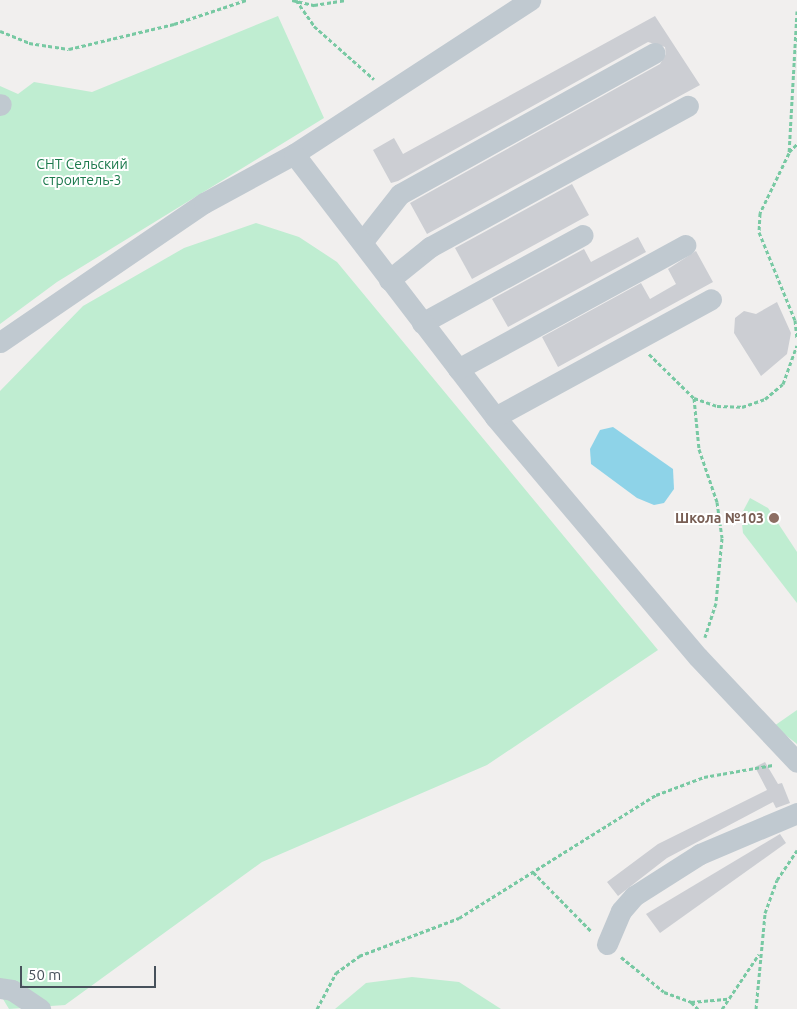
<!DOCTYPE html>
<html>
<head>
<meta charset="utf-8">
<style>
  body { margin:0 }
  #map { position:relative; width:797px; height:1009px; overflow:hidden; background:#f1efee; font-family:Ubuntu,sans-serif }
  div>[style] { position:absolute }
  .green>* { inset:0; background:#bfedd1 }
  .water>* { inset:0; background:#8ed3e8 }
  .building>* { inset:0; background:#ccced3 }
  .path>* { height:3px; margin-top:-1.5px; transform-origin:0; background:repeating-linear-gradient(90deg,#78c9a3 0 4px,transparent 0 6.5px) }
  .minor>* { height:21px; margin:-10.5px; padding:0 10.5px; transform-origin:10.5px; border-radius:10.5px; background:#c0c9d0 }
  .dots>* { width:14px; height:14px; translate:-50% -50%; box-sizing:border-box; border:2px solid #fff; border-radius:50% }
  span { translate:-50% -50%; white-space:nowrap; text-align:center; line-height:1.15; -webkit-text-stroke:4px #fff; paint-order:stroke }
  .park-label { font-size:14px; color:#1b794c }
  .education-label { font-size:14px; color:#785e54; font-weight:700 }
  .right { translate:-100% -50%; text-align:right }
  .scale { position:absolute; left:20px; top:966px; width:136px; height:22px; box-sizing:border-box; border:2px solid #47515b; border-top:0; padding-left:6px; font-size:15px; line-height:18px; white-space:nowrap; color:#47515b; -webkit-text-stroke:4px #fff; paint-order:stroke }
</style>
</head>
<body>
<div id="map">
  <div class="green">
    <div style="clip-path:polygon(278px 16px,324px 118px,57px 282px,0 324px,0 86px,18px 94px,34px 82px,92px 92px)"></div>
    <div style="clip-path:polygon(256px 223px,299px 237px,337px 262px,658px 650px,487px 765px,262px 862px,65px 1005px,9px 1009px,0 994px,0 391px,83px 306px,184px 248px)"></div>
    <div style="clip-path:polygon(750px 498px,768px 508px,797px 552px,797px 603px,743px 533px,741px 515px)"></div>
    <div style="clip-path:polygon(797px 710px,797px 744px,774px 726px)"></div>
    <div style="clip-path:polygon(412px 977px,459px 982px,501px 1009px,335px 1009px,366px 983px)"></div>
  </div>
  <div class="water">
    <div style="clip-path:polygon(613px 427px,673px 469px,674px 489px,664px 503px,654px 505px,637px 498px,591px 464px,590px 449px,600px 430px)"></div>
  </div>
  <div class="building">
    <div style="clip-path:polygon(655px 16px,700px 85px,427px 234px,410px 203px,660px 64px,666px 54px,665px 47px,648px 42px,398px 181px,391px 183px,373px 150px,394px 138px,403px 154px)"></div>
    <div style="clip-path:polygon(572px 184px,589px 215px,472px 279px,455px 248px)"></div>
    <div style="clip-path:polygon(638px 237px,646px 252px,508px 327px,492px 299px,584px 249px,591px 262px)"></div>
    <div style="clip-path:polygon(696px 251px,713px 282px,558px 367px,542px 337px,641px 283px,650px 299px,676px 284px,668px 269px)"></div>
    <div style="clip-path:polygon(777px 302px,791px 333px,787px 354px,761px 376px,734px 333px,735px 318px,744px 311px,756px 314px)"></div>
    <div style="clip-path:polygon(765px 762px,778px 784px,782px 783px,790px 803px,776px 808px,773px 802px,667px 858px,618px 896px,607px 882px,658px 844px,767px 790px,755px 767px)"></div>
    <div style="clip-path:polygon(780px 834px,786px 843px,660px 933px,646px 914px)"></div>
  </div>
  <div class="path">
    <div style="left:292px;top:0;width:23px;rotate:13deg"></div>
    <div style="left:314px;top:5px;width:31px;rotate:-9deg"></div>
    <div style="left:296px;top:0;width:32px;rotate:55deg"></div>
    <div style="left:314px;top:26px;width:80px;rotate:41.5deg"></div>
    <div style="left:797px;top:11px;width:142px;rotate:93.2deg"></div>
    <div style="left:789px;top:153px;width:67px;rotate:115.8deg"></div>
    <div style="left:760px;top:213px;width:19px;rotate:93deg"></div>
    <div style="left:759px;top:232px;width:95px;rotate:67.8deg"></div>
    <div style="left:795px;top:320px;width:19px;rotate:84deg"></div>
    <div style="left:0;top:31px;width:31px;rotate:22deg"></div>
    <div style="left:29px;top:43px;width:40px;rotate:8.5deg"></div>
    <div style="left:69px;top:49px;width:108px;rotate:-13.4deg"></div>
    <div style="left:174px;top:24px;width:76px;rotate:-18.4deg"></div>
    <div style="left:789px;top:152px;width:11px;rotate:-45deg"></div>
    <div style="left:649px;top:354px;width:63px;rotate:44.4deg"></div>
    <div style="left:694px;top:398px;width:24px;rotate:19deg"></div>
    <div style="left:717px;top:406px;width:25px;rotate:2deg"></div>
    <div style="left:742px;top:407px;width:24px;rotate:-19deg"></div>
    <div style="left:765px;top:399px;width:23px;rotate:-40deg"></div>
    <div style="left:783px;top:384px;width:41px;rotate:-70.3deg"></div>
    <div style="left:694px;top:398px;width:51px;rotate:84.4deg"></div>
    <div style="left:699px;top:449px;width:56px;rotate:71.2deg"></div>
    <div style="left:717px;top:502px;width:36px;rotate:82deg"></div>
    <div style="left:722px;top:538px;width:65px;rotate:95.3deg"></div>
    <div style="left:716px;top:603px;width:36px;rotate:108deg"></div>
    <div style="left:533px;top:872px;width:84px;rotate:45.5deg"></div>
    <div style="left:621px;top:957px;width:55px;rotate:39.1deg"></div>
    <div style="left:664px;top:992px;width:29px;rotate:20deg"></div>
    <div style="left:691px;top:1002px;width:37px;rotate:-5deg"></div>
    <div style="left:691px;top:1002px;width:10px;rotate:45deg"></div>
    <div style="left:317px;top:1009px;width:41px;rotate:-62.2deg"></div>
    <div style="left:336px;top:973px;width:29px;rotate:-36deg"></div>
    <div style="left:359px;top:956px;width:107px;rotate:-20.8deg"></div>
    <div style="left:459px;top:918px;width:232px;rotate:-32deg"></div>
    <div style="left:656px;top:795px;width:51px;rotate:-20.6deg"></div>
    <div style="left:704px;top:777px;width:70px;rotate:-9.9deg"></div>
    <div style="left:722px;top:1009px;width:66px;rotate:-56.1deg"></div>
    <div style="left:756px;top:1009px;width:96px;rotate:-84.6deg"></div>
    <div style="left:765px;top:913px;width:35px;rotate:-70deg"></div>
    <div style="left:777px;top:880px;width:36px;rotate:-56deg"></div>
  </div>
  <div class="minor">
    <div style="left:0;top:105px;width:1px;rotate:-45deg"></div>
    <div style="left:294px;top:154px;width:282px;rotate:-33.1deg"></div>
    <div style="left:363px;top:241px;width:60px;rotate:-51.8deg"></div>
    <div style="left:400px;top:194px;width:291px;rotate:-29deg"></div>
    <div style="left:389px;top:280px;width:53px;rotate:-38.8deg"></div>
    <div style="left:430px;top:247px;width:294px;rotate:-28.7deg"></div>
    <div style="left:422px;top:323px;width:183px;rotate:-28.7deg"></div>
    <div style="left:0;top:342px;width:247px;rotate:-34.3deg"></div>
    <div style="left:204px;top:203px;width:102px;rotate:-28.6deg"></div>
    <div style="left:294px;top:154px;width:331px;rotate:52.6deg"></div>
    <div style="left:495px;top:417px;width:314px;rotate:49.8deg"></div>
    <div style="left:698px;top:657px;width:144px;rotate:46.7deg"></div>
    <div style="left:458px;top:369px;width:259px;rotate:-28.6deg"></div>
    <div style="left:495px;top:417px;width:246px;rotate:-28.6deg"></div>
    <div style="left:607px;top:944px;width:36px;rotate:-67deg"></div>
    <div style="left:621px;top:911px;width:20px;rotate:-49deg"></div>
    <div style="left:634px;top:896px;width:78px;rotate:-32.5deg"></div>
    <div style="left:700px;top:854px;width:105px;rotate:-22.9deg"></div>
    <div style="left:0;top:988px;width:12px;rotate:9deg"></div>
    <div style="left:12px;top:990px;width:34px;rotate:34deg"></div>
  </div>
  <div class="dots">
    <div style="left:774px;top:518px;background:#8d6e63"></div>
  </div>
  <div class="park-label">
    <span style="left:82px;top:172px">СНТ Сельский<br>строитель-3</span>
  </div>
  <div class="education-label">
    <span class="right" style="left:764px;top:518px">Школа №103</span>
  </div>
  <div class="scale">50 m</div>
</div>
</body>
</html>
